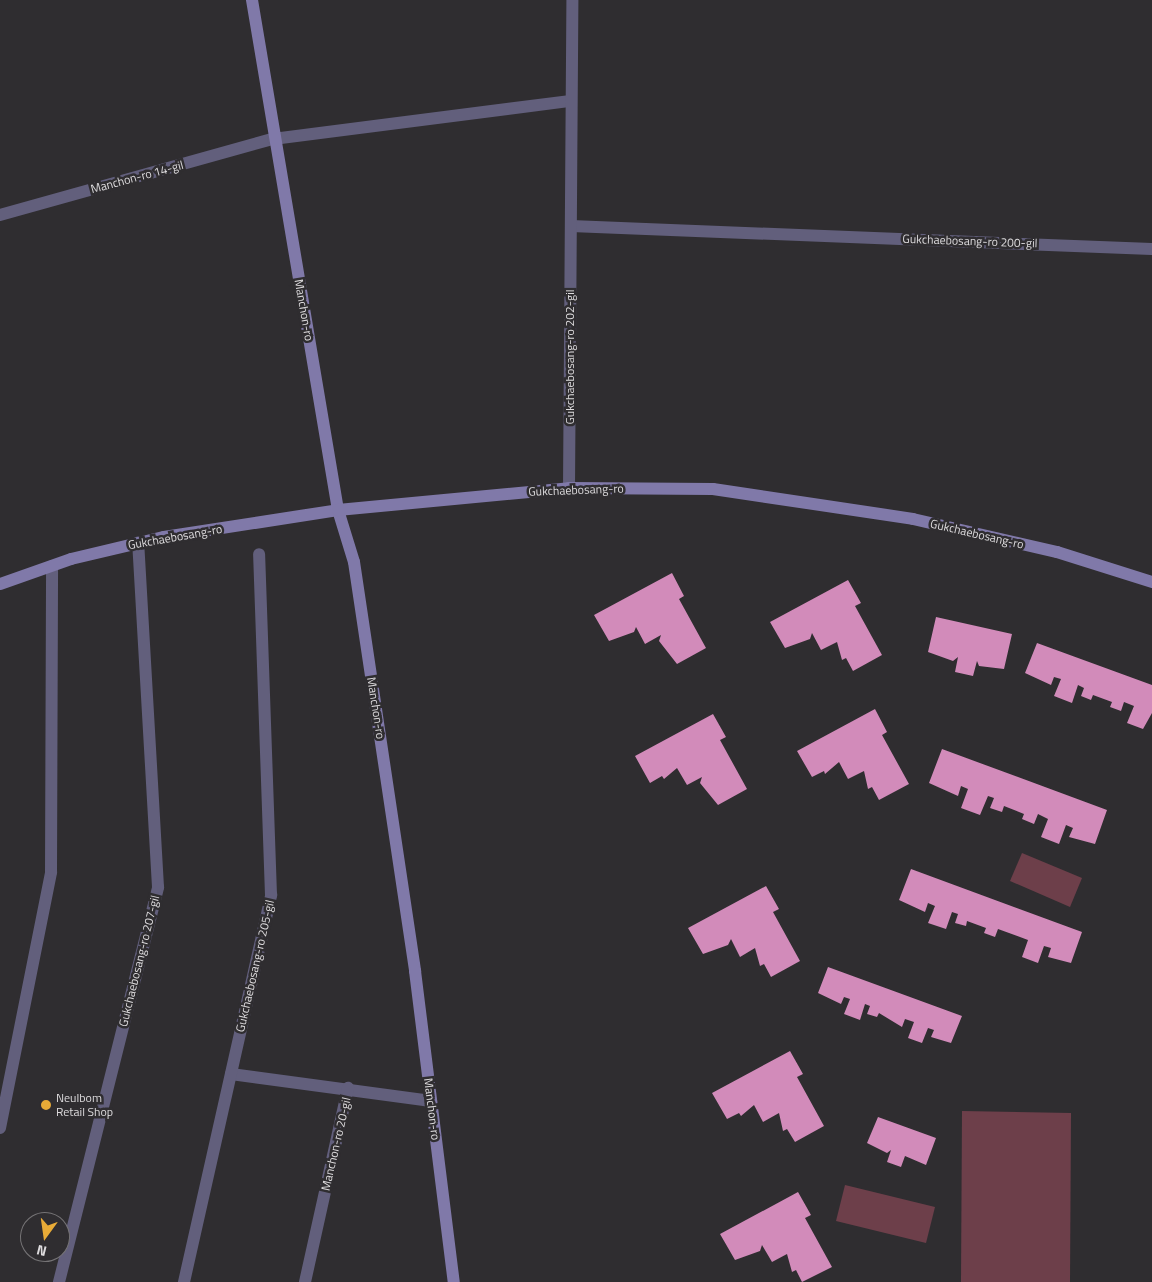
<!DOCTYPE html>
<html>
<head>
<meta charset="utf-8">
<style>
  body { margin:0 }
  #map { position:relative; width:1152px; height:1282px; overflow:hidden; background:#2f2d30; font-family:"Titillium Web",sans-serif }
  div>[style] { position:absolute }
  .green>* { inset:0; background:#6d3f4a }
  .building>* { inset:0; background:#d28bba }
  .minor>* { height:12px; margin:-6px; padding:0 6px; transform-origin:6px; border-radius:6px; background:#625f7c }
  .secondary>* { height:12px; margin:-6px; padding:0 6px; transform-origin:6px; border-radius:6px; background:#8079a9 }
  .dots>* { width:14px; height:14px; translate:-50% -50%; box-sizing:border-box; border:2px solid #2f2d30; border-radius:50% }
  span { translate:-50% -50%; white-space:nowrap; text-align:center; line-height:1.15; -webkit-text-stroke:5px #2f2d30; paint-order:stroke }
  .street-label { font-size:12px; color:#dddbdd }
  .poi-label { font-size:12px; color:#dddbdd }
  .left { translate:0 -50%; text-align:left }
  .north { position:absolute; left:20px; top:1212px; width:50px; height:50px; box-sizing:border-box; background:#2f2d30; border:1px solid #757375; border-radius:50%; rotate:194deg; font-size:14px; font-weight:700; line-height:20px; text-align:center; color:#dddbdd }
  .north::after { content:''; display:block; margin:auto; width:18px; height:22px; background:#e8ab37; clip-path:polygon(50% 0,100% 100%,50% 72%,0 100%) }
</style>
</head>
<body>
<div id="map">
  <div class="green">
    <div style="clip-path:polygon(1022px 853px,1082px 878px,1070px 907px,1010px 881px)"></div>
    <div style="clip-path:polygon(962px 1111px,1071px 1113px,1070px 1282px,961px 1282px)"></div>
    <div style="clip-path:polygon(845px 1185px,935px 1207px,926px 1243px,836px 1221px)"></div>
  </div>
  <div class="building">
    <div style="clip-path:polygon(672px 573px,684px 596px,679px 599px,706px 648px,677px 664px,659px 641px,661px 635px,645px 644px,636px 627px,634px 632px,609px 641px,594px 615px)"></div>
    <div style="clip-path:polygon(848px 580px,861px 603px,855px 606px,882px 655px,853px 671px,846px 658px,842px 660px,837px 642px,821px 650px,812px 633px,810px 639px,785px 648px,770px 622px)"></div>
    <div style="clip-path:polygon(936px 617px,1012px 634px,1004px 669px,979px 666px,977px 661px,973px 676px,955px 672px,958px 657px,953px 661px,928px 652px)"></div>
    <div style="clip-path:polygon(1037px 643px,1152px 685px,1152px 713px,1143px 729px,1127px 723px,1134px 706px,1124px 702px,1121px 711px,1110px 707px,1112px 702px,1093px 695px,1091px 700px,1081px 696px,1084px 688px,1078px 685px,1072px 703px,1054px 696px,1061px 679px,1054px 677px,1051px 685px,1025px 673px)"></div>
    <div style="clip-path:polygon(875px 709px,887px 732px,882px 735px,909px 784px,879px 800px,872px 787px,868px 789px,864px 771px,848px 779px,839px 762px,825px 774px,824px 771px,812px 777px,797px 751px)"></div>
    <div style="clip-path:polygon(713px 714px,726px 737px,720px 740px,747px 789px,718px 805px,700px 783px,702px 777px,687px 785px,677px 768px,664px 779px,662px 776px,650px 783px,635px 756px)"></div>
    <div style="clip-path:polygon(942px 749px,1107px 810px,1095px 844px,1069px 837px,1073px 828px,1066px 825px,1059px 844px,1041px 837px,1048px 819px,1038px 814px,1034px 824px,1022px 819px,1024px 814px,1004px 806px,1002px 812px,990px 808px,994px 798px,988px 796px,980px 815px,961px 808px,968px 789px,961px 786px,958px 796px,929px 783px)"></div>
    <div style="clip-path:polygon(911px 869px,1082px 932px,1071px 963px,1048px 957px,1051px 948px,1044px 946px,1038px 963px,1022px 957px,1028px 940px,998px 929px,995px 937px,984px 933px,986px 928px,967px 921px,966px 926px,955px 923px,958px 914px,952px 912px,946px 929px,928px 923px,935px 906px,928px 903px,925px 912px,899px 900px)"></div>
    <div style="clip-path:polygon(766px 886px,779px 909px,773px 912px,800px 961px,771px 977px,764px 964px,760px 966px,755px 948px,740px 957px,731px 939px,728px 945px,703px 954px,688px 928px)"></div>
    <div style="clip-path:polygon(828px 967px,962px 1016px,951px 1043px,931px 1037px,934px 1030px,928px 1028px,922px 1043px,908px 1038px,914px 1022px,905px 1019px,902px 1027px,879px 1013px,877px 1017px,867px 1014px,870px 1006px,865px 1004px,860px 1020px,844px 1014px,850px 999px,844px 997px,841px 1004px,818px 993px)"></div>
    <div style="clip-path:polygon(790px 1051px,803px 1074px,797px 1077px,824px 1126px,795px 1142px,787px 1129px,783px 1131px,779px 1113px,763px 1122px,754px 1105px,741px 1116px,739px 1113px,727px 1119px,712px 1093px)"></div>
    <div style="clip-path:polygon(878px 1117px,936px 1138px,926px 1165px,905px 1156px,901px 1167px,887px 1162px,891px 1150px,887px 1153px,867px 1143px)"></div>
    <div style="clip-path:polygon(798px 1192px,811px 1215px,805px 1218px,832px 1267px,802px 1282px,796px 1270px,792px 1272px,787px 1254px,772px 1262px,762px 1245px,760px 1251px,735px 1260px,720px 1234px)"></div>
  </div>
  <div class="minor">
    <div style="left:0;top:215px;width:283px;rotate:-15.6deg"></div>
    <div style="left:273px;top:139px;width:300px;rotate:-7.3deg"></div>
    <div style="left:571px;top:226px;width:581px;rotate:2.27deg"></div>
    <div style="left:569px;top:488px;width:488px;rotate:-89.6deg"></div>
    <div style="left:231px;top:1074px;width:202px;rotate:7.7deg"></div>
    <div style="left:0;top:1128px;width:261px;rotate:-78.7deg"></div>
    <div style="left:51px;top:872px;width:306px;rotate:-89.8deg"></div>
    <div style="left:59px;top:1282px;width:407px;rotate:-75.9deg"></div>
    <div style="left:158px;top:887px;width:345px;rotate:-93.3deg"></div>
    <div style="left:184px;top:1282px;width:397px;rotate:-77.3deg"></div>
    <div style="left:271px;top:895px;width:341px;rotate:-92deg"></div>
    <div style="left:305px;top:1282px;width:199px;rotate:-77.5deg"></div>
  </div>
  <div class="secondary">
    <div style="left:252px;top:0;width:517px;rotate:80.43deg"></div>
    <div style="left:338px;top:510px;width:54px;rotate:72.9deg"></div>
    <div style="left:354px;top:562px;width:414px;rotate:81.5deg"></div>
    <div style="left:415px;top:971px;width:313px;rotate:82.9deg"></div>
    <div style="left:0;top:584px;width:75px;rotate:-19.4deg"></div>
    <div style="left:71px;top:559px;width:96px;rotate:-13.3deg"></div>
    <div style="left:164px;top:537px;width:176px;rotate:-8.8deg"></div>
    <div style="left:338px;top:510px;width:232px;rotate:-5.4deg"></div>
    <div style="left:569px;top:488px;width:144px;rotate:0.4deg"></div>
    <div style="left:713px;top:489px;width:202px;rotate:8.5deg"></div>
    <div style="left:913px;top:519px;width:148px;rotate:12.9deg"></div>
    <div style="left:1057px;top:552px;width:100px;rotate:17.5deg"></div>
  </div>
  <div class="dots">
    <div style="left:46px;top:1105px;background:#e8ab37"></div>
  </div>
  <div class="street-label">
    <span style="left:137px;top:177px;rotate:-15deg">Manchon-ro 14-gil</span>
    <span style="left:970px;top:241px;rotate:2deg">Gukchaebosang-ro 200-gil</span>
    <span style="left:304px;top:310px;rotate:80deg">Manchon-ro</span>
    <span style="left:570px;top:357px;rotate:-90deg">Gukchaebosang-ro 202-gil</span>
    <span style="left:576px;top:490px;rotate:-2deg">Gukchaebosang-ro</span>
    <span style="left:977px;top:534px;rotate:13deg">Gukchaebosang-ro</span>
    <span style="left:175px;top:537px;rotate:-10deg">Gukchaebosang-ro</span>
    <span style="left:376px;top:708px;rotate:81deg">Manchon-ro</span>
    <span style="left:139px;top:961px;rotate:-76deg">Gukchaebosang-ro 207-gil</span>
    <span style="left:255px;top:966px;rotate:-77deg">Gukchaebosang-ro 205-gil</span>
    <span style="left:432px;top:1109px;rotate:83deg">Manchon-ro</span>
    <span style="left:336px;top:1144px;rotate:-77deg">Manchon-ro 20-gil</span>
  </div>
  <div class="poi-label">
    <span class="left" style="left:56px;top:1105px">Neulbom<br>Retail Shop</span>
  </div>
  <div class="north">N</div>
</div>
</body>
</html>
